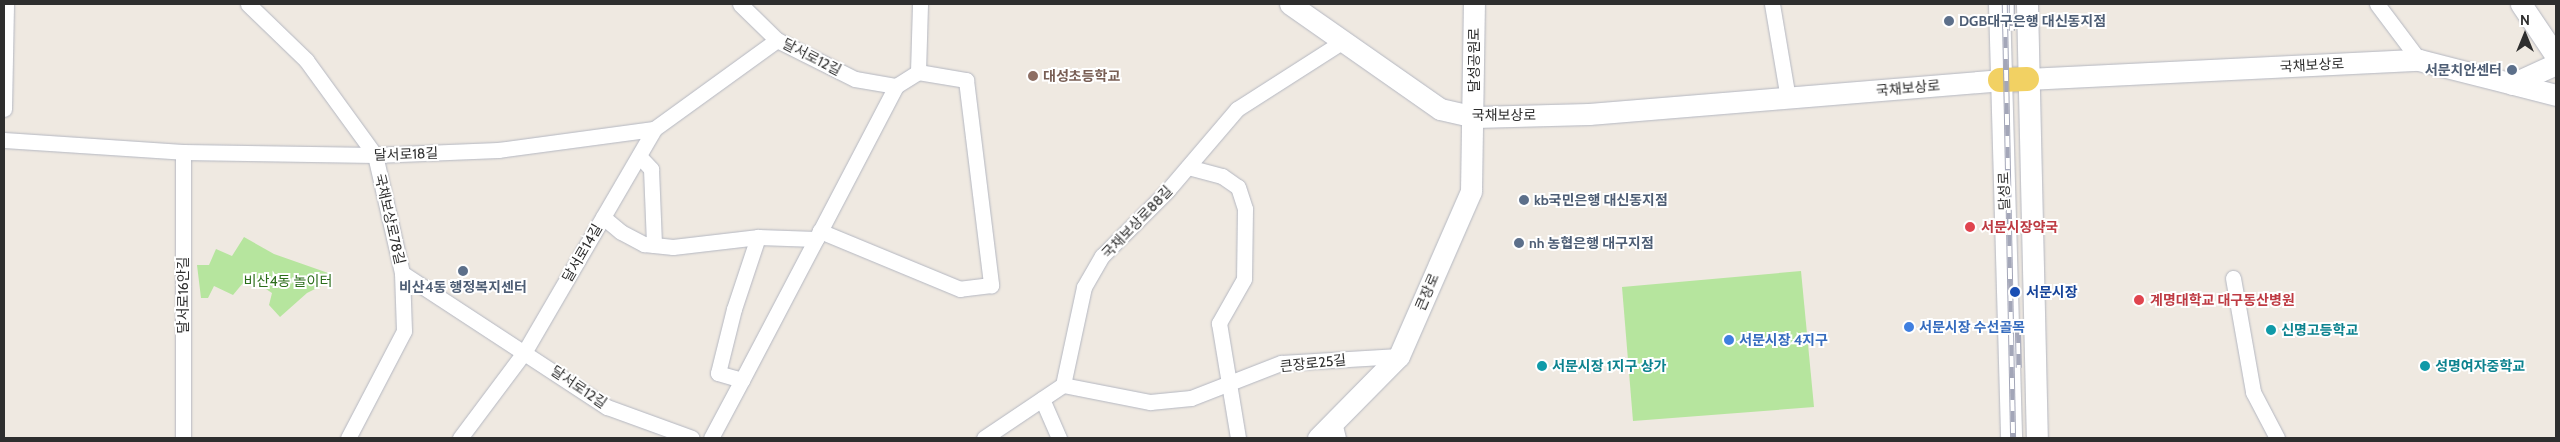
<!DOCTYPE html>
<html>
<head>
<meta charset="utf-8">
<style>
  body { margin:0 }
  #map { position:relative; width:2560px; height:442px; overflow:hidden; background:#efe9e1; font-family:Cabin,"Noto Sans KR",sans-serif }
  div>[style] { position:absolute }
  .green>* { inset:0; background:#b6e59e }
  .roads { filter:drop-shadow(0 0 1px #b4b7c1) drop-shadow(0 0 1px #b4b7c1) }
  .street>* { height:15px; margin:-7.5px; padding:0 7.5px; transform-origin:7.5px; border-radius:7.5px; background:#fff }
  .secondary>* { height:21px; margin:-10.5px; padding:0 10.5px; transform-origin:10.5px; border-radius:10.5px; background:#fff }
  .primary>* { height:24px; margin:-12px; padding:0 12px; transform-origin:12px; border-radius:12px; background:#f2d163 }
  .rail>* { height:5.5px; margin-top:-2.75px; transform-origin:0; background:repeating-linear-gradient(90deg,#fff 0 11px,#a3a6b8 0 22px); box-sizing:border-box; border-block:1px solid #a3a6b8 }
  .dots>* { width:14px; height:14px; translate:-50% -50%; box-sizing:border-box; border:2px solid #fff; border-radius:50% }
  span { translate:-50% -50%; white-space:nowrap; text-align:center; line-height:1.15; -webkit-text-stroke:4px #fff; paint-order:stroke }
  .service-label { font-size:14px; color:#4e5e75; font-weight:700 }
  .left { translate:0 -50%; text-align:left }
  .right { translate:-100% -50%; text-align:right }
  .street-label { font-size:14px; color:#2e2e2e }
  .education-label { font-size:14px; color:#785e54; font-weight:700 }
  .health-label { font-size:14px; color:#be3a42; font-weight:700 }
  .park-label { font-size:14px; color:#2c6e1b }
  .transit-label { font-size:14px; color:#164399; font-weight:700 }
  .shop-label { font-size:14px; color:#366cbe; font-weight:700 }
  .culture-label { font-size:14px; color:#0d838f; font-weight:700 }
  .frame { position:absolute; inset:0; border:5px solid #2e2e2e; pointer-events:none }
  .north { position:absolute; left:2500px; top:10px; width:50px; height:50px; -webkit-text-stroke:4px #fff; paint-order:stroke; rotate:0deg; font-size:14px; font-weight:700; line-height:20px; text-align:center; color:#2e2e2e }
  .north::after { content:''; display:block; margin:auto; width:18px; height:22px; background:#2e2e2e; clip-path:polygon(50% 0,100% 100%,50% 72%,0 100%) }
</style>
</head>
<body>
<div id="map">
  <div class="green">
    <div style="clip-path:polygon(244px 237px,274px 254px,331px 274px,325px 284px,307px 293px,280px 317px,269px 305px,272px 293px,248px 277px,233px 295px,214px 286px,208px 298px,201px 298px,197px 265px,209px 265px,216px 249px,232px 256px)"></div>
    <div style="clip-path:polygon(1801px 271px,1814px 407px,1633px 421px,1622px 287px)"></div>
  </div>
  <div class="roads">
    <div class="street">
      <div style="left:248px;top:4px;width:81px;rotate:44deg"></div>
      <div style="left:306px;top:60px;width:117px;rotate:54deg"></div>
      <div style="left:375px;top:155px;width:121px;rotate:77.1deg"></div>
      <div style="left:402px;top:273px;width:58px;rotate:88deg"></div>
      <div style="left:404px;top:331px;width:121px;rotate:117.6deg"></div>
      <div style="left:740px;top:4px;width:52px;rotate:44.2deg"></div>
      <div style="left:777px;top:40px;width:87px;rotate:26.6deg"></div>
      <div style="left:855px;top:79px;width:42px;rotate:9.7deg"></div>
      <div style="left:1772px;top:4px;width:96px;rotate:80.4deg"></div>
      <div style="left:2377px;top:4px;width:70px;rotate:53.1deg"></div>
      <div style="left:918px;top:72px;width:68px;rotate:-88.3deg"></div>
      <div style="left:4px;top:109px;width:105px;rotate:-88.9deg"></div>
      <div style="left:4px;top:140px;width:179px;rotate:3.8deg"></div>
      <div style="left:183px;top:152px;width:192px;rotate:0.9deg"></div>
      <div style="left:375px;top:155px;width:123px;rotate:-2.3deg"></div>
      <div style="left:498px;top:150px;width:157px;rotate:-7.7deg"></div>
      <div style="left:654px;top:129px;width:152px;rotate:-35.9deg"></div>
      <div style="left:639px;top:156px;width:18px;rotate:47deg"></div>
      <div style="left:651px;top:169px;width:76px;rotate:87.7deg"></div>
      <div style="left:1188px;top:167px;width:35px;rotate:15deg"></div>
      <div style="left:1222px;top:176px;width:19px;rotate:35deg"></div>
      <div style="left:1238px;top:187px;width:23px;rotate:72deg"></div>
      <div style="left:1245px;top:209px;width:70px;rotate:90.8deg"></div>
      <div style="left:1244px;top:279px;width:51px;rotate:119.6deg"></div>
      <div style="left:1219px;top:323px;width:117px;rotate:80.6deg"></div>
      <div style="left:603px;top:217px;width:23px;rotate:40deg"></div>
      <div style="left:621px;top:232px;width:26px;rotate:28deg"></div>
      <div style="left:644px;top:244px;width:29px;rotate:6deg"></div>
      <div style="left:673px;top:247px;width:86px;rotate:-6.7deg"></div>
      <div style="left:402px;top:273px;width:245px;rotate:33.2deg"></div>
      <div style="left:607px;top:407px;width:90px;rotate:20deg"></div>
      <div style="left:2233px;top:278px;width:116px;rotate:80deg"></div>
      <div style="left:2253px;top:392px;width:52px;rotate:62.4deg"></div>
      <div style="left:742px;top:380px;width:25px;rotate:-164deg"></div>
      <div style="left:718px;top:373px;width:66px;rotate:-76deg"></div>
      <div style="left:734px;top:309px;width:76px;rotate:-71.6deg"></div>
      <div style="left:758px;top:237px;width:58px;rotate:2deg"></div>
      <div style="left:1063px;top:385px;width:89px;rotate:11.1deg"></div>
      <div style="left:1150px;top:402px;width:41px;rotate:-5.6deg"></div>
      <div style="left:1191px;top:398px;width:97px;rotate:-21.3deg"></div>
      <div style="left:1281px;top:363px;width:118px;rotate:-3.4deg"></div>
      <div style="left:1042px;top:399px;width:43px;rotate:66.4deg"></div>
      <div style="left:1334px;top:422px;width:16px;rotate:76deg"></div>
      <div style="left:183px;top:438px;width:286px;rotate:-90deg"></div>
      <div style="left:460px;top:438px;width:109px;rotate:-53.2deg"></div>
      <div style="left:525px;top:351px;width:257px;rotate:-59.8deg"></div>
      <div style="left:711px;top:438px;width:66px;rotate:-61.9deg"></div>
      <div style="left:742px;top:380px;width:159px;rotate:-62.3deg"></div>
      <div style="left:816px;top:239px;width:173px;rotate:-62.4deg"></div>
      <div style="left:896px;top:86px;width:26px;rotate:-32deg"></div>
      <div style="left:918px;top:72px;width:49px;rotate:9.5deg"></div>
      <div style="left:966px;top:80px;width:207px;rotate:83deg"></div>
      <div style="left:991px;top:285px;width:31px;rotate:173deg"></div>
      <div style="left:960px;top:289px;width:152px;rotate:-157.5deg"></div>
      <div style="left:984px;top:438px;width:95px;rotate:-33.9deg"></div>
      <div style="left:1063px;top:385px;width:100px;rotate:-77.9deg"></div>
      <div style="left:1084px;top:287px;width:36px;rotate:-60deg"></div>
      <div style="left:1102px;top:256px;width:92px;rotate:-45deg"></div>
      <div style="left:1167px;top:191px;width:108px;rotate:-49.5deg"></div>
      <div style="left:1237px;top:109px;width:128px;rotate:-32.6deg"></div>
    </div>
    <div class="secondary">
      <div style="left:1290px;top:4px;width:183px;rotate:35deg"></div>
      <div style="left:1440px;top:109px;width:36px;rotate:13deg"></div>
      <div style="left:1475px;top:117px;width:114px;rotate:-1.5deg"></div>
      <div style="left:1589px;top:114px;width:412px;rotate:-4.7deg"></div>
      <div style="left:1999px;top:4px;width:434px;rotate:88.4deg"></div>
      <div style="left:2027px;top:4px;width:434px;rotate:88.7deg"></div>
      <div style="left:2521px;top:4px;width:63px;rotate:56.1deg"></div>
      <div style="left:2027px;top:79px;width:392px;rotate:-2.8deg"></div>
      <div style="left:2419px;top:60px;width:141px;rotate:14.3deg"></div>
      <div style="left:2512px;top:84px;width:48px;rotate:-24.4deg"></div>
      <div style="left:1318px;top:438px;width:115px;rotate:-45.4deg"></div>
      <div style="left:1399px;top:356px;width:180px;rotate:-66.4deg"></div>
      <div style="left:1471px;top:191px;width:187px;rotate:-89.1deg"></div>
    </div>
    <div class="primary">
      <div style="left:2000px;top:80px;width:27px;rotate:-2deg"></div>
    </div>
  </div>
  <div class="rail">
    <div style="left:2005px;top:4px;width:434px;rotate:88.9deg"></div>
    <div style="left:2012px;top:4px;width:27px;rotate:90deg"></div>
    <div style="left:2018px;top:321px;width:47px;rotate:88.8deg"></div>
  </div>
  <div class="dots">
    <div style="left:1949px;top:21px;background:#5c6f8a"></div>
    <div style="left:2512px;top:70px;background:#5c6f8a"></div>
    <div style="left:1033px;top:76px;background:#8d6e63"></div>
    <div style="left:1524px;top:200px;background:#5c6f8a"></div>
    <div style="left:1970px;top:227px;background:#e0444e"></div>
    <div style="left:1519px;top:243px;background:#5c6f8a"></div>
    <div style="left:463px;top:271px;background:#5c6f8a"></div>
    <div style="left:2015px;top:292px;background:#1a4fb4"></div>
    <div style="left:2139px;top:300px;background:#e0444e"></div>
    <div style="left:1909px;top:327px;background:#3f7fe0"></div>
    <div style="left:2271px;top:330px;background:#0f9aa8"></div>
    <div style="left:1729px;top:340px;background:#3f7fe0"></div>
    <div style="left:1542px;top:366px;background:#0f9aa8"></div>
    <div style="left:2425px;top:366px;background:#0f9aa8"></div>
  </div>
  <div class="service-label">
    <span class="left" style="left:1959px;top:21px">DGB대구은행 대신동지점</span>
    <span class="right" style="left:2502px;top:70px">서문치안센터</span>
    <span class="left" style="left:1534px;top:200px">kb국민은행 대신동지점</span>
    <span class="left" style="left:1529px;top:243px">nh 농협은행 대구지점</span>
    <span style="left:463px;top:287px">비산4동 행정복지센터</span>
  </div>
  <div class="street-label">
    <span style="left:812px;top:57px;rotate:27deg">달서로12길</span>
    <span style="left:1474px;top:60px;rotate:-90deg">달성공원로</span>
    <span style="left:2312px;top:65px;rotate:-3deg">국채보상로</span>
    <span style="left:1908px;top:88px;rotate:-5deg">국채보상로</span>
    <span style="left:1504px;top:115px">국채보상로</span>
    <span style="left:406px;top:154px;rotate:-2deg">달서로18길</span>
    <span style="left:2004px;top:191px;rotate:-92deg">달성로</span>
    <span style="left:390px;top:219px;rotate:77deg">국채보상로78길</span>
    <span style="left:1137px;top:222px;rotate:-46deg">국채보상로88길</span>
    <span style="left:582px;top:253px;rotate:-60deg">달서로14길</span>
    <span style="left:1427px;top:292px;rotate:-67deg">큰장로</span>
    <span style="left:183px;top:295px;rotate:-90deg">달서로16안길</span>
    <span style="left:1313px;top:363px;rotate:-6deg">큰장로25길</span>
    <span style="left:579px;top:387px;rotate:34deg">달서로12길</span>
  </div>
  <div class="education-label">
    <span class="left" style="left:1043px;top:76px">대성초등학교</span>
  </div>
  <div class="health-label">
    <span class="left" style="left:1981px;top:227px">서문시장약국</span>
    <span class="left" style="left:2150px;top:300px">계명대학교 대구동산병원</span>
  </div>
  <div class="park-label">
    <span style="left:288px;top:281px">비산4동 놀이터</span>
  </div>
  <div class="transit-label">
    <span class="left" style="left:2026px;top:292px">서문시장</span>
  </div>
  <div class="shop-label">
    <span class="left" style="left:1919px;top:327px">서문시장 수선골목</span>
    <span class="left" style="left:1739px;top:340px">서문시장 4지구</span>
  </div>
  <div class="culture-label">
    <span class="left" style="left:2281px;top:330px">신명고등학교</span>
    <span class="left" style="left:1552px;top:366px">서문시장 1지구 상가</span>
    <span class="left" style="left:2435px;top:366px">성명여자중학교</span>
  </div>
  <div class="frame"></div>
  <div class="north">N</div>
</div>
</body>
</html>
